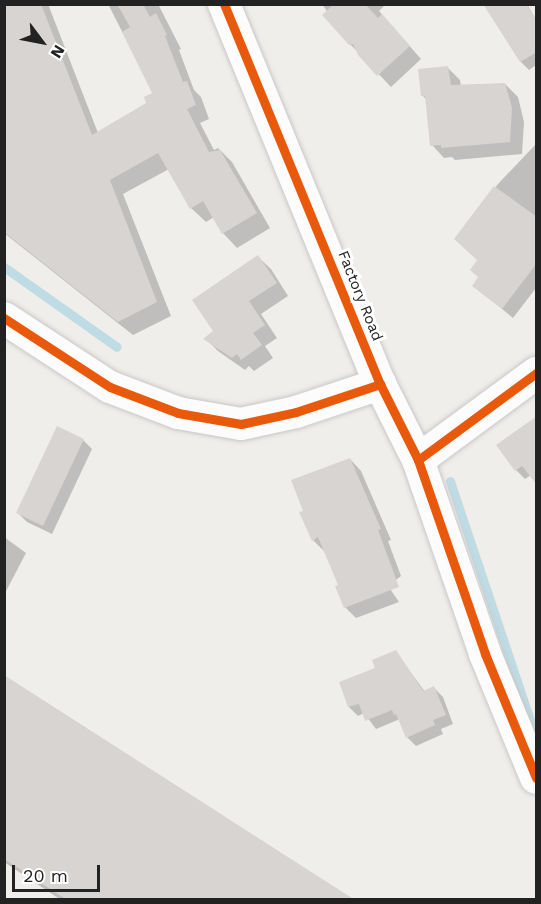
<!DOCTYPE html>
<html>
<head>
<meta charset="utf-8">
<style>
  body { margin:0 }
  #map { position:relative; width:541px; height:904px; overflow:hidden; background:#f0eeeb; font-family:"Work Sans",sans-serif }
  div>[style] { position:absolute }
  .shadow>* { inset:0; background:#0003 }
  .stream>* { height:9px; margin:-4.5px; padding:0 4.5px; transform-origin:4.5px; border-radius:4.5px; background:#bfdbe3 }
  .building>* { inset:0; background:#d7d4d2 }
  .roads { filter:drop-shadow(0 0 2px #c9c8c7) drop-shadow(0 0 2px #c9c8c7) }
  .street>* { height:32px; margin:-16px; padding:0 16px; transform-origin:16px; border-radius:16px; background:#fdfcfc }
  .cycleway>* { height:9px; margin:-4.5px; padding:0 4.5px; transform-origin:4.5px; border-radius:4.5px; background:#e8590c }
  span { translate:-50% -50%; white-space:nowrap; text-align:center; line-height:1.15; -webkit-text-stroke:6px #fff; paint-order:stroke }
  .street-label { font-size:15px; color:#222 }
  .frame { position:absolute; inset:0; border:6px solid #222; pointer-events:none }
  .north { position:absolute; left:12px; top:12px; width:60px; height:60px; -webkit-text-stroke:4px #fff; paint-order:stroke; rotate:122deg; font-size:16px; font-weight:700; line-height:24px; text-align:center; color:#222 }
  .north::after { content:''; display:block; margin:auto; width:21px; height:27px; background:#222; clip-path:polygon(50% 0,100% 100%,50% 72%,0 100%) }
  .scale { position:absolute; left:12px; top:865px; width:88px; height:27px; box-sizing:border-box; border:3px solid #222; border-top:0; padding-left:8px; font-size:18px; line-height:21px; white-space:nowrap; color:#222; -webkit-text-stroke:4px #fff; paint-order:stroke }
</style>
</head>
<body>
<div id="map">
  <div class="shadow">
    <div style="clip-path:polygon(4px 4px,48px 4px,98px 133px,148px 103px,154px 94px,108px 4px,158px 4px,181px 49px,179px 50px,194px 90px,201px 97px,209px 119px,200px 123px,214px 150px,218px 148px,232px 162px,270px 228px,237px 248px,223px 233px,214px 217px,206px 222px,191px 208px,169px 169px,123px 194px,171px 316px,133px 335px,4px 233px)"></div>
    <div style="clip-path:polygon(322px 4px,386px 4px,379px 11px,421px 59px,391px 87px,350px 44px)"></div>
    <div style="clip-path:polygon(485px 4px,527px 4px,536px 20px,536px 65px,529px 70px,521px 62px)"></div>
    <div style="clip-path:polygon(448px 68px,460px 80px,461px 86px,505px 84px,518px 97px,524px 122px,522px 154px,455px 160px,452px 157px,444px 158px,432px 145px,427px 100px,422px 95px)"></div>
    <div style="clip-path:polygon(536px 144px,536px 288px,513px 318px,474px 286px,479px 278px,479px 261px,456px 239px,498px 184px)"></div>
    <div style="clip-path:polygon(258px 257px,271px 269px,288px 296px,261px 314px,277px 338px,265px 346px,273px 358px,254px 371px,249px 366px,245px 370px,218px 351px,206px 339px,215px 331px)"></div>
    <div style="clip-path:polygon(536px 418px,531px 475px,525px 479px,516px 470px)"></div>
    <div style="clip-path:polygon(83px 440px,92px 449px,52px 534px,27px 522px,18px 513px)"></div>
    <div style="clip-path:polygon(350px 459px,361px 471px,391px 540px,388px 541px,401px 576px,388px 586px,399px 602px,356px 618px,345px 607px,340px 586px,324px 551px,313px 540px)"></div>
    <div style="clip-path:polygon(4px 537px,26px 553px,4px 595px)"></div>
    <div style="clip-path:polygon(396px 652px,425px 692px,434px 688px,443px 697px,453px 724px,441px 729px,443px 734px,416px 746px,407px 737px,400px 719px,376px 729px,364px 713px,358px 716px,349px 707px,340px 683px,377px 669px)"></div>
    <div style="clip-path:polygon(4px 677px,352px 900px,61px 900px,4px 862px)"></div>
  </div>
  <div class="stream">
    <div style="left:4px;top:267px;width:138px;rotate:35.3deg"></div>
    <div style="left:450px;top:481px;width:271px;rotate:71.5deg"></div>
  </div>
  <div class="building">
    <div style="clip-path:polygon(4px 4px,41px 4px,92px 135px,146px 103px,144px 97px,152px 93px,122px 32px,130px 27px,117px 4px,143px 4px,150px 17px,156px 13px,167px 35px,165px 36px,183px 82px,187px 81px,196px 105px,187px 109px,209px 152px,220px 150px,257px 213px,222px 234px,203px 201px,190px 209px,158px 153px,110px 180px,157px 302px,118px 322px,4px 232px)"></div>
    <div style="clip-path:polygon(334px 4px,365px 4px,378px 18px,382px 14px,410px 46px,377px 76px,358px 55px,353px 44px,349px 45px,322px 15px)"></div>
    <div style="clip-path:polygon(483px 4px,526px 4px,537px 22px,537px 52px,520px 62px)"></div>
    <div style="clip-path:polygon(448px 66px,451px 85px,505px 83px,512px 108px,510px 142px,441px 148px,441px 145px,430px 146px,425px 96px,421px 96px,418px 69px)"></div>
    <div style="clip-path:polygon(494px 186px,537px 217px,537px 263px,502px 309px,472px 286px,478px 277px,470px 270px,477px 260px,454px 239px)"></div>
    <div style="clip-path:polygon(258px 255px,277px 283px,249px 301px,265px 325px,253px 333px,262px 345px,241px 360px,237px 354px,232px 358px,203px 339px,213px 331px,192px 300px)"></div>
    <div style="clip-path:polygon(537px 416px,537px 485px,522px 466px,515px 471px,496px 445px)"></div>
    <div style="clip-path:polygon(57px 426px,84px 439px,43px 526px,16px 513px)"></div>
    <div style="clip-path:polygon(350px 458px,381px 529px,378px 530px,399px 587px,344px 608px,335px 586px,338px 585px,318px 537px,312px 541px,299px 512px,303px 511px,291px 480px)"></div>
    <div style="clip-path:polygon(396px 650px,423px 691px,434px 686px,446px 715px,433px 720px,435px 725px,406px 738px,396px 714px,394px 715px,392px 710px,365px 721px,359px 704px,348px 707px,339px 682px,375px 668px,372px 660px)"></div>
    <div style="clip-path:polygon(4px 675px,355px 900px,67px 900px,4px 859px)"></div>
  </div>
  <div class="roads">
    <div class="street">
      <div style="left:224px;top:4px;width:411px;rotate:67.7deg"></div>
      <div style="left:380px;top:384px;width:85px;rotate:63.4deg"></div>
      <div style="left:418px;top:460px;width:147px;rotate:-36.4deg"></div>
      <div style="left:4px;top:318px;width:126px;rotate:33.1deg"></div>
      <div style="left:110px;top:387px;width:73px;rotate:20.9deg"></div>
      <div style="left:178px;top:413px;width:64px;rotate:9.9deg"></div>
      <div style="left:241px;top:424px;width:56px;rotate:-12.3deg"></div>
      <div style="left:296px;top:412px;width:89px;rotate:-18.4deg"></div>
      <div style="left:418px;top:460px;width:205px;rotate:70.9deg"></div>
      <div style="left:485px;top:654px;width:134px;rotate:67.6deg"></div>
    </div>
  </div>
  <div class="cycleway">
    <div style="left:224px;top:4px;width:411px;rotate:67.7deg"></div>
    <div style="left:380px;top:384px;width:85px;rotate:63.4deg"></div>
    <div style="left:418px;top:460px;width:147px;rotate:-36.4deg"></div>
    <div style="left:4px;top:318px;width:126px;rotate:33.1deg"></div>
    <div style="left:110px;top:387px;width:73px;rotate:20.9deg"></div>
    <div style="left:178px;top:413px;width:64px;rotate:9.9deg"></div>
    <div style="left:241px;top:424px;width:56px;rotate:-12.3deg"></div>
    <div style="left:296px;top:412px;width:89px;rotate:-18.4deg"></div>
    <div style="left:418px;top:460px;width:205px;rotate:70.9deg"></div>
    <div style="left:485px;top:654px;width:134px;rotate:67.6deg"></div>
  </div>
  <div class="street-label">
    <span style="left:360px;top:296px;rotate:68deg">Factory Road</span>
  </div>
  <div class="frame"></div>
  <div class="north">N</div>
  <div class="scale">20 m</div>
</div>
</body>
</html>
